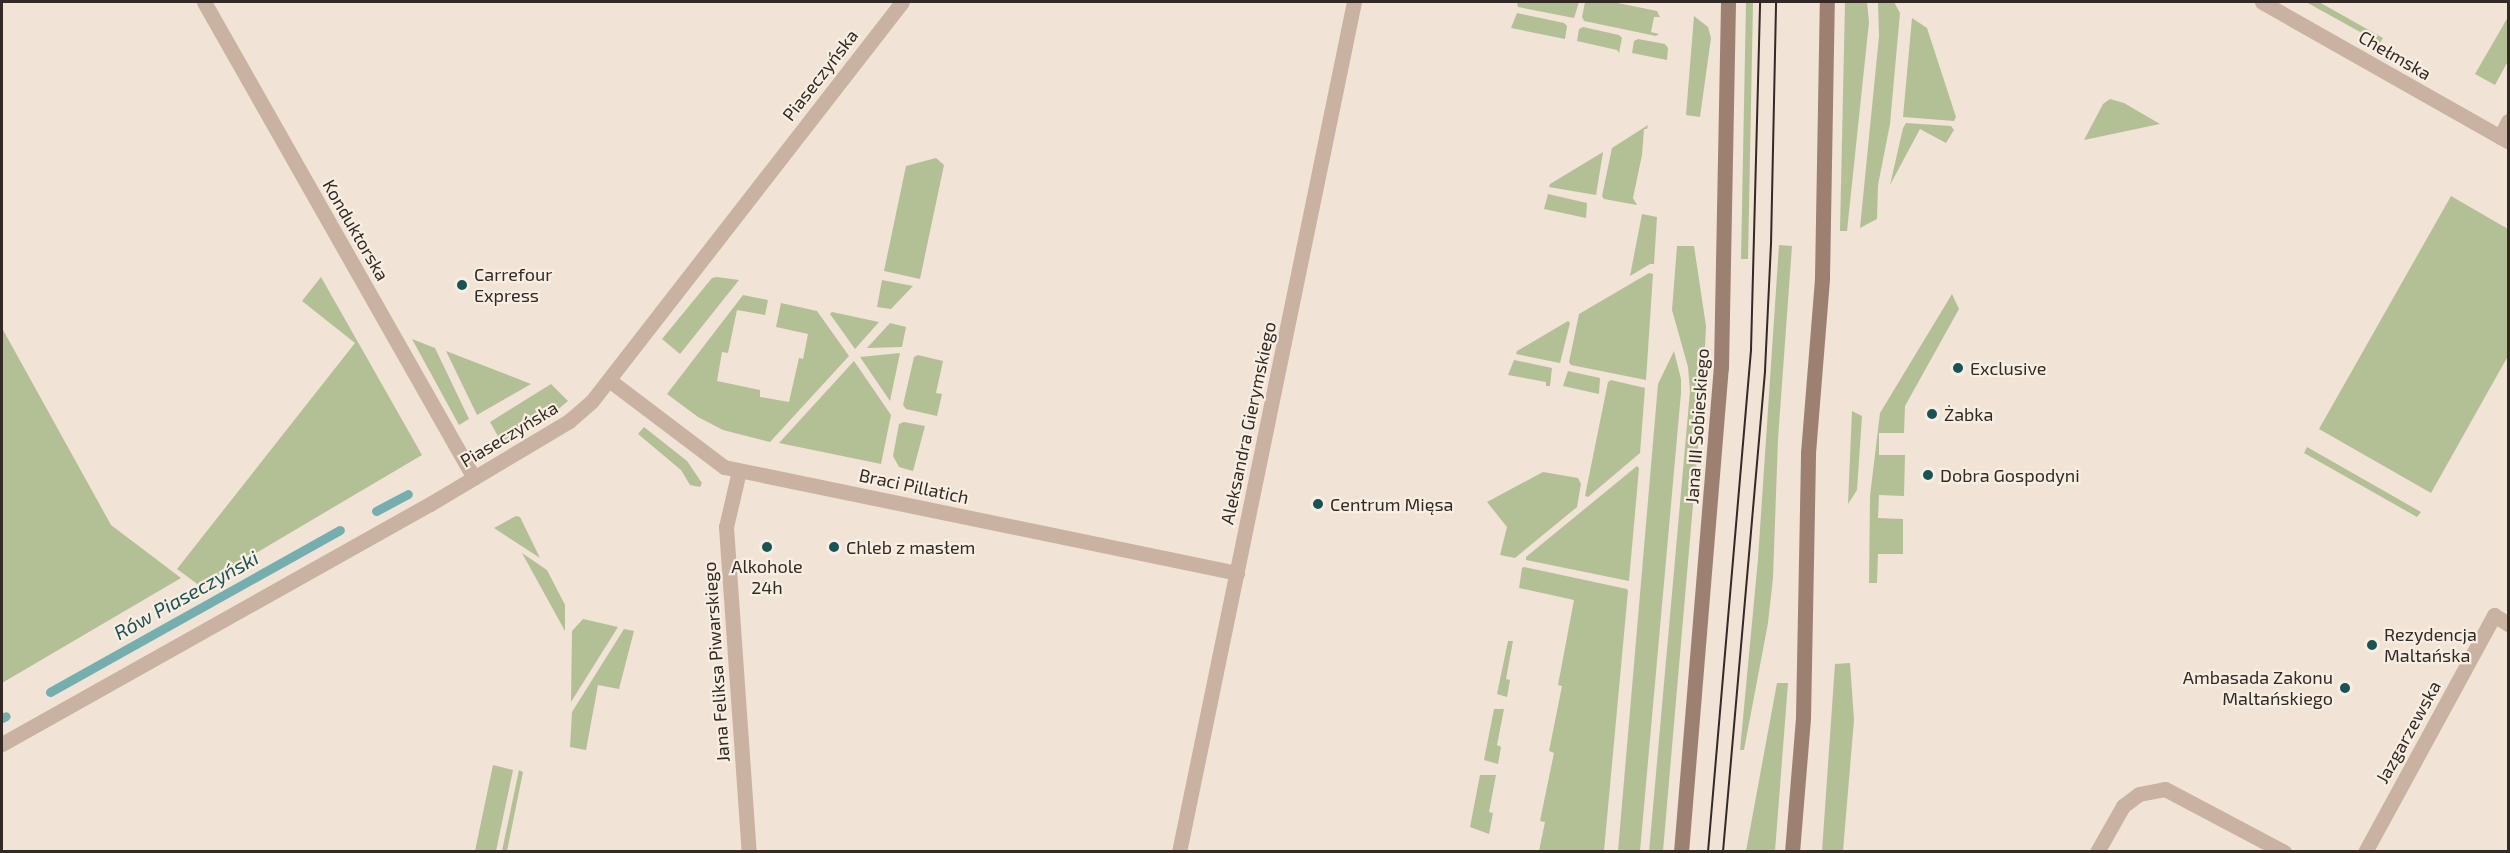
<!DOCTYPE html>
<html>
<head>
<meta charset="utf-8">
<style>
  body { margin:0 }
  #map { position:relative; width:2510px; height:853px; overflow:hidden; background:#f1e3d6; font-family:"Exo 2",sans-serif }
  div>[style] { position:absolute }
  .green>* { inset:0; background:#b3c096 }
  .stream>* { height:9px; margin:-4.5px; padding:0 4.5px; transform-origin:4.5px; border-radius:4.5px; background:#74aeaf }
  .minor>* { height:15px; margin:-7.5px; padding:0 7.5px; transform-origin:7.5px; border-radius:7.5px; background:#c9b2a2 }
  .tertiary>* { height:15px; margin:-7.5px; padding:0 7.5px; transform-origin:7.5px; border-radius:7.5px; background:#c9b2a2 }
  .secondary>* { height:15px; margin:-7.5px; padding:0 7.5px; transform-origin:7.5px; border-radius:7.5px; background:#9c8173 }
  .tram>* { height:1.5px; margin:-0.75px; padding:0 0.75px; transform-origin:0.75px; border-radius:0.75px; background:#332925 }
  .dots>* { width:16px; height:16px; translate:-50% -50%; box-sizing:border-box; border:3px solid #f9eee2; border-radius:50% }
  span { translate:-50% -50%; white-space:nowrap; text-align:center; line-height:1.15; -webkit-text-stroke:4.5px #f9eee2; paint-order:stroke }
  .street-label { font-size:18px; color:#332925 }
  .poi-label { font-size:18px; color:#332925 }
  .left { translate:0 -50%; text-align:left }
  .right { translate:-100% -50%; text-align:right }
  .water-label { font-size:20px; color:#1a5355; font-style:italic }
  .frame { position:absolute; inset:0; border:3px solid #332925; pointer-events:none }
</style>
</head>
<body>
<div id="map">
  <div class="green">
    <div style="clip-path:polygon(1517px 2px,1579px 2px,1574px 18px,1518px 7px)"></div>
    <div style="clip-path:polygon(1585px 2px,1613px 2px,1657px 11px,1660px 17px,1654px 17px,1651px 32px,1659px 34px,1656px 36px,1584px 21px,1582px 17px)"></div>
    <div style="clip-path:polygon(1746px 2px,1753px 2px,1748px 259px,1741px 259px)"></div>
    <div style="clip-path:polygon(1845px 2px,1867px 2px,1869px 22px,1847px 231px,1840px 231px)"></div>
    <div style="clip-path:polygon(1878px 2px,1894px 2px,1900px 13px,1890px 124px,1878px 185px,1877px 219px,1860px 228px,1879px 36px)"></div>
    <div style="clip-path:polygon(2306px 2px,2319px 2px,2383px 38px,2380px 43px)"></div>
    <div style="clip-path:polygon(1517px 13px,1564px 23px,1567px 26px,1565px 39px,1511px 28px)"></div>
    <div style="clip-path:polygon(1694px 16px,1708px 27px,1711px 38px,1700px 117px,1686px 115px)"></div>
    <div style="clip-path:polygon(2508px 17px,2508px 61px,2495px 85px,2475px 74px)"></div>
    <div style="clip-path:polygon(1912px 18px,1927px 28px,1956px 117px,1954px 121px,1903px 117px)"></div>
    <div style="clip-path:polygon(1583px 27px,1619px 35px,1622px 38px,1619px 53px,1617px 50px,1577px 41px,1579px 29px)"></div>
    <div style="clip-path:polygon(1638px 39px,1665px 44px,1668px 48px,1667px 60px,1632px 53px,1634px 41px)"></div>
    <div style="clip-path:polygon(2110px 99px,2124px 103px,2160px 124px,2084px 140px,2103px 104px)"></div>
    <div style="clip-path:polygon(1906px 123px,1951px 126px,1954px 130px,1946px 143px,1920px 129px,1890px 185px,1903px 128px)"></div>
    <div style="clip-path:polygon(1648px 125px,1647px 129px,1644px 129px,1642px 155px,1633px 198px,1637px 205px,1604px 199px,1602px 196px,1612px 148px)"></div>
    <div style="clip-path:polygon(1603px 152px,1596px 195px,1549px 187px,1550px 184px)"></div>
    <div style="clip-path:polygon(936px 158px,944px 165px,920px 279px,884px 271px,906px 166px)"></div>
    <div style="clip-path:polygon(1548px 194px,1587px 203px,1586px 218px,1544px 209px)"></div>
    <div style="clip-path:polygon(2451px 196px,2508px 229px,2508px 356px,2431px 493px,2319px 429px)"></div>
    <div style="clip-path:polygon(1642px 214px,1657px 217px,1654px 264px,1650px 264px,1630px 276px)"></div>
    <div style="clip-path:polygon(1779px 245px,1792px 246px,1778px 439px,1773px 578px,1768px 623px,1744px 750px,1740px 750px,1758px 559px)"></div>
    <div style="clip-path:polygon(1677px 246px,1694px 246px,1706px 326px,1703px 389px,1663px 851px,1649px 852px,1690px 391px,1688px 367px,1672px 310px)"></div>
    <div style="clip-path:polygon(1649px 273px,1653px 274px,1646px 380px,1571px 365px,1569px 362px,1579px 314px)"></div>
    <div style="clip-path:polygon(321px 277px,422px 455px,200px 586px,177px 569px,355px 343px,302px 301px)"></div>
    <div style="clip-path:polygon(717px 277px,739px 280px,680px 354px,662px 339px,712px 278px)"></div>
    <div style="clip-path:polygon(882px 280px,913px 286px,891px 309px,877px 307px)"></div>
    <div style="clip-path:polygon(1952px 294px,1959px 309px,1905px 406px,1904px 433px,1879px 433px,1879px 455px,1905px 455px,1904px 496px,1879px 495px,1878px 518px,1903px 519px,1903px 554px,1878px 554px,1877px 583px,1869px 583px,1870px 496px,1880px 413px)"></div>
    <div style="clip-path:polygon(743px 295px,768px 300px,765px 315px,737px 310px,728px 353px,722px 352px,717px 381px,760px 390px,760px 397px,789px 402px,799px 358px,803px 359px,808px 334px,776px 327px,781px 303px,817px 311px,849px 356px,770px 442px,723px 430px,698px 417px,667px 394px)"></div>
    <div style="clip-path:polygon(832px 312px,879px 322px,855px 349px,830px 314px)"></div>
    <div style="clip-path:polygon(1568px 321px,1570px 323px,1560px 363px,1516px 354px,1517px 351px)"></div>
    <div style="clip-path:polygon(890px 323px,906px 327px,902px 347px,867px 348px)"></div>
    <div style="clip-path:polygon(2px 328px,111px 525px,181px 578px,2px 683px)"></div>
    <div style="clip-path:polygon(412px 339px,435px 348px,469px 419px,459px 425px)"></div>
    <div style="clip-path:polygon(446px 351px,531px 384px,477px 415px)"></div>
    <div style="clip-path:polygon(1674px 351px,1681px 379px,1681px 393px,1640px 851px,1618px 851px,1658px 384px)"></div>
    <div style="clip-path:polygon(900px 353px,890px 401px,860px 357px)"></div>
    <div style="clip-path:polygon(918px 355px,943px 361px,936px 393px,942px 394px,937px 416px,906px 409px,903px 405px,914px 357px)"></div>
    <div style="clip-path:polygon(1514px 360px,1552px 368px,1550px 386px,1546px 386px,1546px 382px,1508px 375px)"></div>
    <div style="clip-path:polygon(854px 361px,891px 415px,881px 464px,779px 443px)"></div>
    <div style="clip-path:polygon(1568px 371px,1600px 378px,1599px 394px,1563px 386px)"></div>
    <div style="clip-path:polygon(1611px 380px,1645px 388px,1640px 453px,1588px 497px,1585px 496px,1608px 382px)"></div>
    <div style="clip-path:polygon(551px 384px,568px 401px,543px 422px,503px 445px,490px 422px)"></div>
    <div style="clip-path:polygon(1852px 411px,1862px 416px,1857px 490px,1848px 504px)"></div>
    <div style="clip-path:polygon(904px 422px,925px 426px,913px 471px,899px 467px,893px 456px,899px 424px)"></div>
    <div style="clip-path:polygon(644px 427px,687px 461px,702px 483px,700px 487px,690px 485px,681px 470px,638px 434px)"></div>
    <div style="clip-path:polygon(2307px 447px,2421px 512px,2417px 517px,2304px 453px)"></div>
    <div style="clip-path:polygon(1637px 466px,1639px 468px,1629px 581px,1526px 560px,1526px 557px)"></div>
    <div style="clip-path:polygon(1543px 472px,1578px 478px,1581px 484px,1577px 507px,1515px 558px,1500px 555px,1507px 527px,1487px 502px)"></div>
    <div style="clip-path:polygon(516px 516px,520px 517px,540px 558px,494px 528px)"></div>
    <div style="clip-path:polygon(522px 553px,547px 570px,565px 605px,565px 631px)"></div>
    <div style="clip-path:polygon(1524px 567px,1627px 589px,1628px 591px,1604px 851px,1539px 851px,1545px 822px,1540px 821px,1554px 753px,1549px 751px,1562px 686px,1558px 685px,1574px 600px,1519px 588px,1522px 568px)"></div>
    <div style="clip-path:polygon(583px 619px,618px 627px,571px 702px,572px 631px)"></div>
    <div style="clip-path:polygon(624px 629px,634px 631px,619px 689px,598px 685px,586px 750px,570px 747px,572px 712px)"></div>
    <div style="clip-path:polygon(1508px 641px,1513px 641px,1506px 679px,1510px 680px,1507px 697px,1497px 694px)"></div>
    <div style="clip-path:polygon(1850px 663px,1854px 720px,1843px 851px,1822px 851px,1835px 664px)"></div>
    <div style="clip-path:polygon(1777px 683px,1788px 683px,1775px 851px,1746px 851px)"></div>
    <div style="clip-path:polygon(1494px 709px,1504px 709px,1497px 745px,1501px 747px,1498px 764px,1484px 760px)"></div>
    <div style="clip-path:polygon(493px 765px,513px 770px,496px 851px,475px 851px)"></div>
    <div style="clip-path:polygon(519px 770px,523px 772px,507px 851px,502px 851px)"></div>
    <div style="clip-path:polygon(1480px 775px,1496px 775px,1489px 812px,1493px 813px,1489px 834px,1470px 827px)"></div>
  </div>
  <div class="stream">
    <div style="left:376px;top:511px;width:36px;rotate:-28deg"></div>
    <div style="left:50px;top:692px;width:332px;rotate:-29.2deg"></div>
    <div style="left:2px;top:718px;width:4px;rotate:-27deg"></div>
  </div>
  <div class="minor">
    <div style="left:204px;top:2px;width:547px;rotate:60.44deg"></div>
    <div style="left:2500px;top:137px;width:18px;rotate:-63deg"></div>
    <div style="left:609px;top:380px;width:144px;rotate:37.1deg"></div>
    <div style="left:724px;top:467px;width:524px;rotate:11.67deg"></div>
    <div style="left:739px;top:471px;width:57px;rotate:103.1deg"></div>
    <div style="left:726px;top:527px;width:326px;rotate:86deg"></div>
    <div style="left:2px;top:744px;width:491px;rotate:-29.3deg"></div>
    <div style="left:430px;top:504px;width:162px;rotate:-30.8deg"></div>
    <div style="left:569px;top:421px;width:30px;rotate:-41deg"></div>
    <div style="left:592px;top:401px;width:505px;rotate:-52.15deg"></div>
    <div style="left:1179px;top:852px;width:868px;rotate:-78.37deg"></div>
    <div style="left:2097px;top:852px;width:53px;rotate:-60.5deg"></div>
    <div style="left:2123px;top:806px;width:20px;rotate:-37deg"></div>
    <div style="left:2139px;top:794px;width:26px;rotate:-11deg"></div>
    <div style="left:2165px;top:789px;width:135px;rotate:27.9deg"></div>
    <div style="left:2365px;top:852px;width:270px;rotate:-61.4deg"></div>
    <div style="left:2494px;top:615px;width:17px;rotate:33deg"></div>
  </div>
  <div class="tertiary">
    <div style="left:2262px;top:2px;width:283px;rotate:29.5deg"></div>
  </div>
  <div class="secondary">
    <div style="left:1681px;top:852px;width:487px;rotate:-85.3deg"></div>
    <div style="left:1721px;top:367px;width:365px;rotate:-88.9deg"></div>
    <div style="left:1792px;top:852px;width:135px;rotate:-85.3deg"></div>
    <div style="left:1803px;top:717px;width:264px;rotate:-88.9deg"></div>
    <div style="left:1808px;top:453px;width:176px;rotate:-85.4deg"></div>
    <div style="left:1822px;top:278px;width:276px;rotate:-89deg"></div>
  </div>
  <div class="tram">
    <div style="left:1708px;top:852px;width:504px;rotate:-85.1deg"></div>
    <div style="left:1751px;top:350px;width:348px;rotate:-88.5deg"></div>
    <div style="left:1723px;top:852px;width:483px;rotate:-85deg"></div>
    <div style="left:1765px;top:371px;width:126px;rotate:-87.3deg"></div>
    <div style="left:1771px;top:245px;width:243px;rotate:-88.8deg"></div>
  </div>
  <div class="dots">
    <div style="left:462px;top:285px;background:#1a5355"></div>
    <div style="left:1958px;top:368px;background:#1a5355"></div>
    <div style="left:1932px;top:414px;background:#1a5355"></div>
    <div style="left:1928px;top:475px;background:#1a5355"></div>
    <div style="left:1318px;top:504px;background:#1a5355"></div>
    <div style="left:767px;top:547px;background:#1a5355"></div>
    <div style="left:834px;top:547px;background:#1a5355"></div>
    <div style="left:2372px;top:645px;background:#1a5355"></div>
    <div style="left:2345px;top:688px;background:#1a5355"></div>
  </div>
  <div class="street-label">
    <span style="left:2395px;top:55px;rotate:30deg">Chełmska</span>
    <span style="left:820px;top:75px;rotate:-52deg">Piaseczyńska</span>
    <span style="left:356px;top:230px;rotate:60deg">Konduktorska</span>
    <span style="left:1248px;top:423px;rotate:-78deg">Aleksandra Gierymskiego</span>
    <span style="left:1697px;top:426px;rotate:-86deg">Jana III Sobieskiego</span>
    <span style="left:509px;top:434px;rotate:-31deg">Piaseczyńska</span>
    <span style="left:914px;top:486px;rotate:12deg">Braci Pillatich</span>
    <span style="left:716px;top:662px;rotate:-94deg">Jana Feliksa Piwarskiego</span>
    <span style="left:2408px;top:732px;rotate:-61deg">Jazgarzewska</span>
  </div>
  <div class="poi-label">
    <span class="left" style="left:474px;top:285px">Carrefour<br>Express</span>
    <span class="left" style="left:1970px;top:368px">Exclusive</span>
    <span class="left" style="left:1944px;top:414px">Żabka</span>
    <span class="left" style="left:1940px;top:475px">Dobra Gospodyni</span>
    <span class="left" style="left:1330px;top:504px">Centrum Mięsa</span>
    <span class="left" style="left:846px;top:547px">Chleb z masłem</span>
    <span style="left:767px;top:577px">Alkohole<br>24h</span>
    <span class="left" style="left:2384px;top:645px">Rezydencja<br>Maltańska</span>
    <span class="right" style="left:2333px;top:688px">Ambasada Zakonu<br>Maltańskiego</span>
  </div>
  <div class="water-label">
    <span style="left:186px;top:595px;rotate:-29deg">Rów Piaseczyński</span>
  </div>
  <div class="frame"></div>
</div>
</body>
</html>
